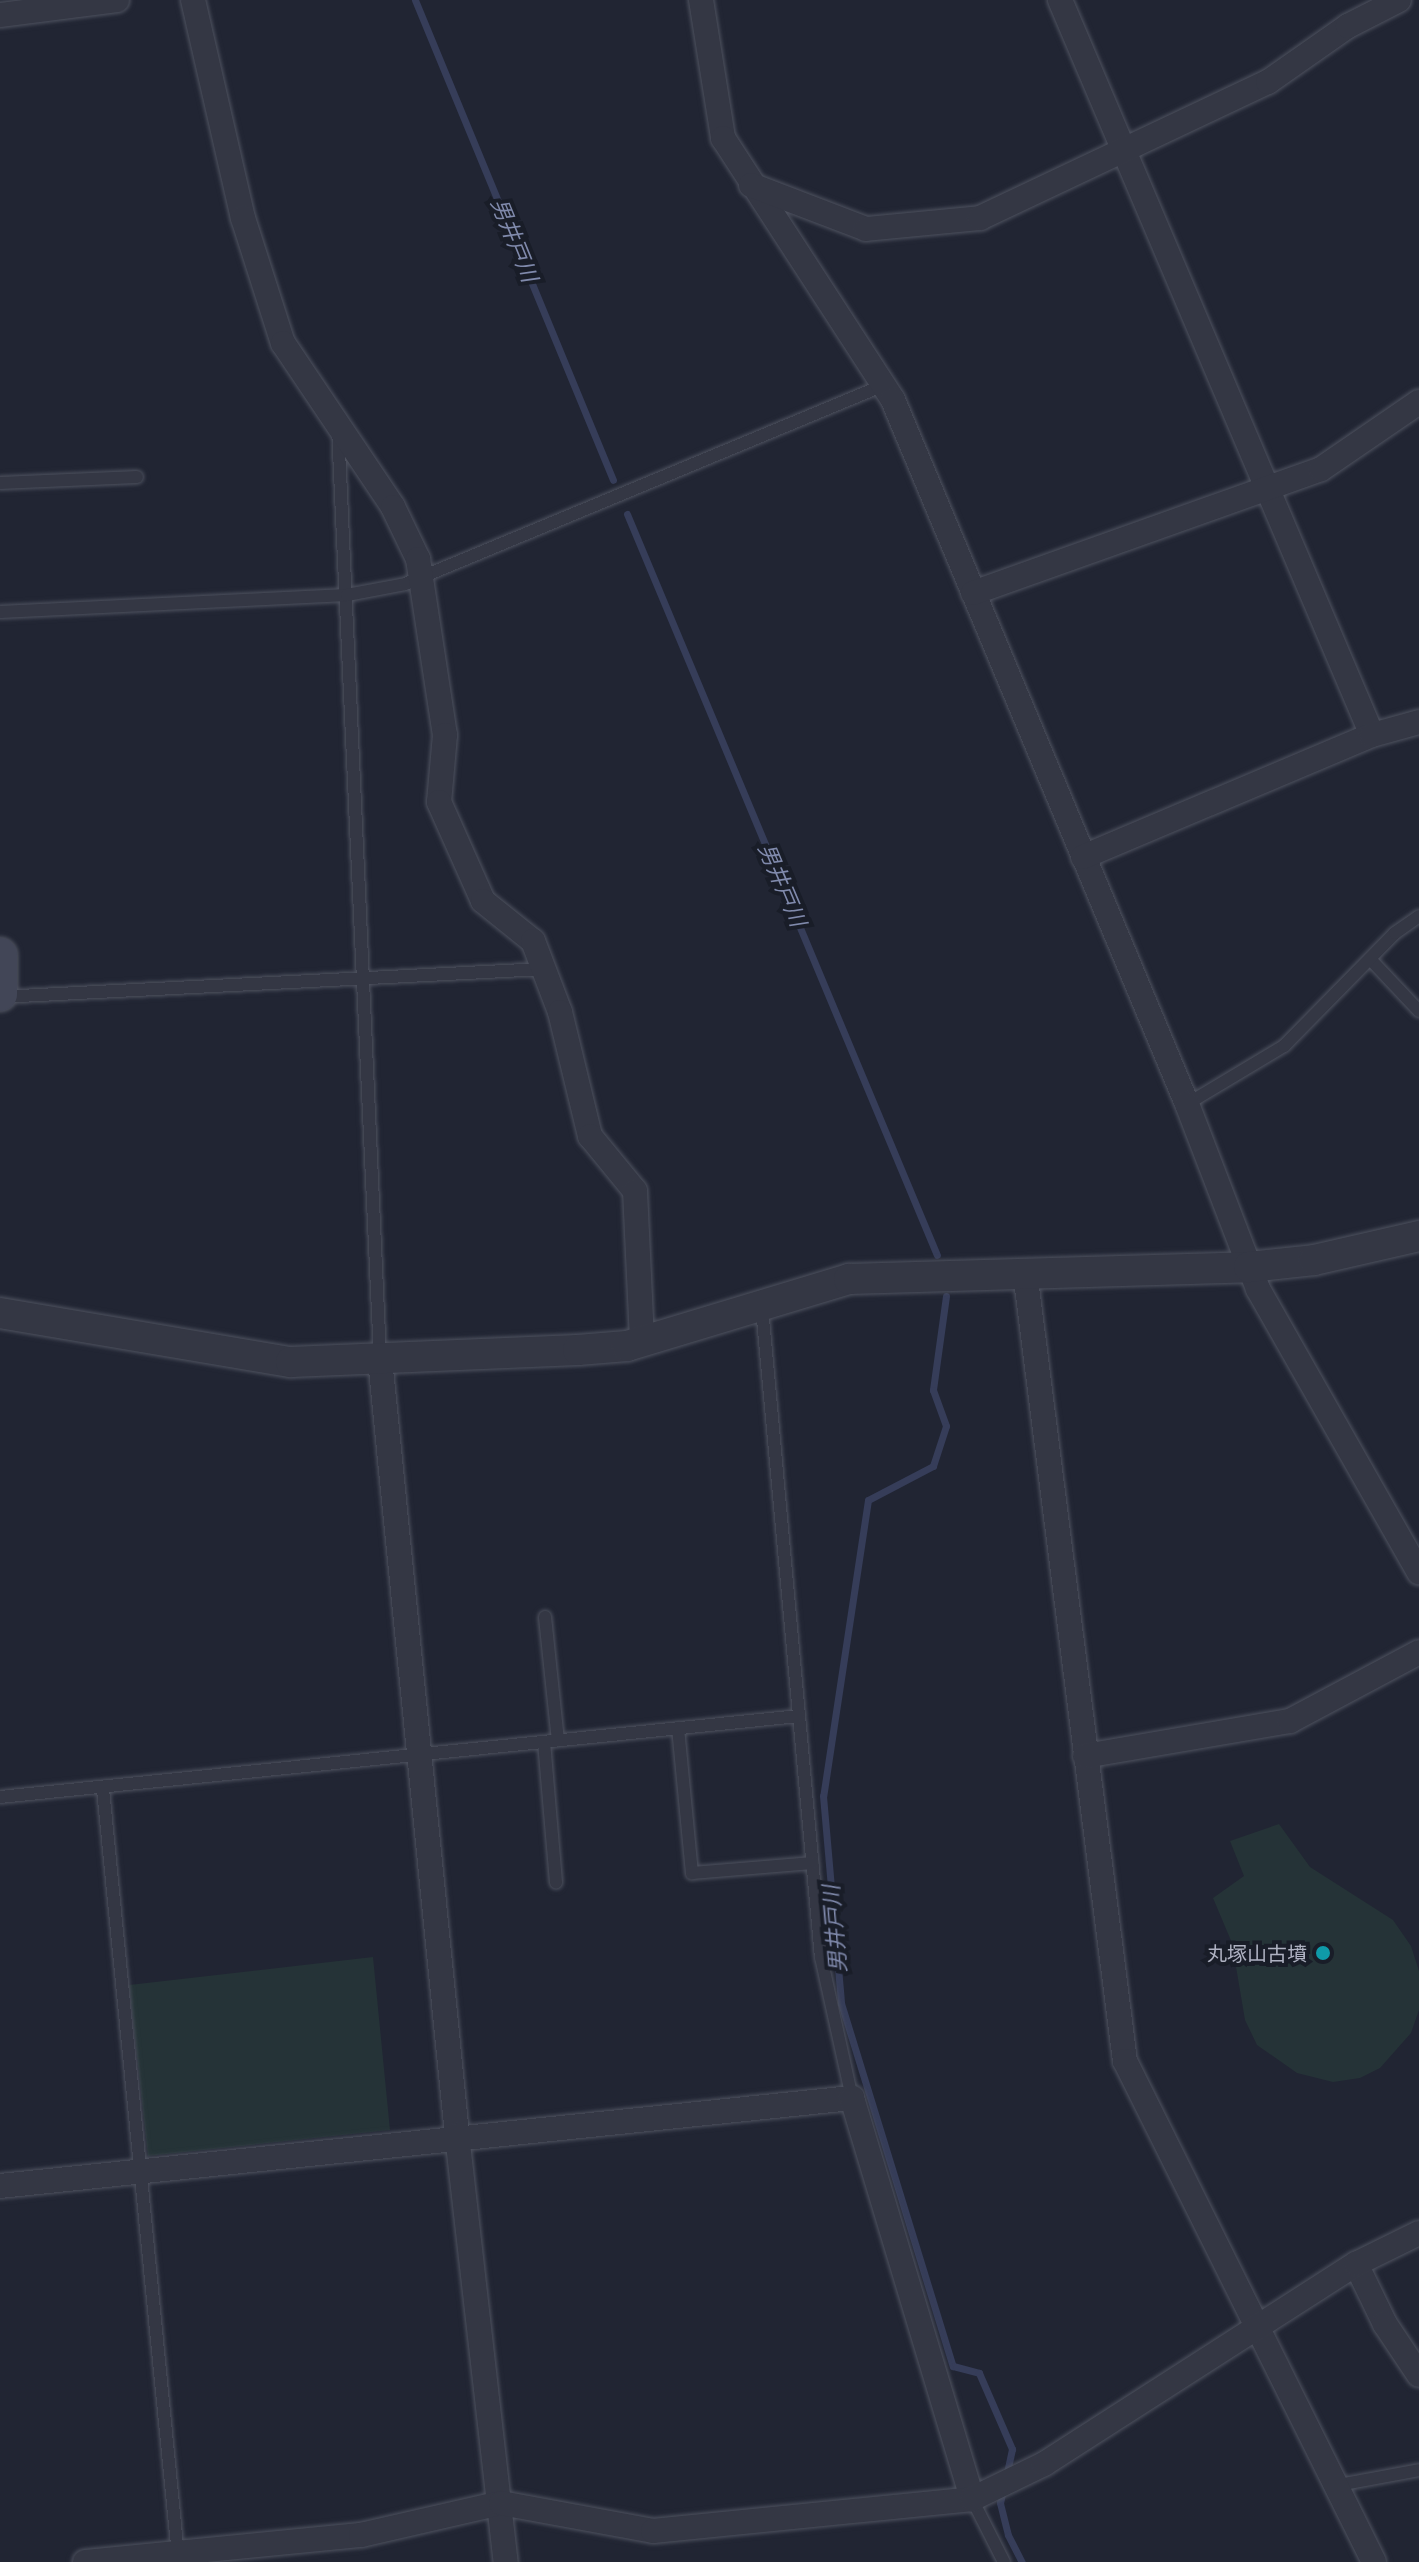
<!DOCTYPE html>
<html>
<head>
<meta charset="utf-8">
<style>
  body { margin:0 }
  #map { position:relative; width:1419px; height:2562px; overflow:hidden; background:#212533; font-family:Manrope,"Noto Sans JP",sans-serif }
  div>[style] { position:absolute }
  .green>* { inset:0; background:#253337 }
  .stream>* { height:7px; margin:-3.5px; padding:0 3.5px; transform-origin:3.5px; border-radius:3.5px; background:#363d59 }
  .roads { filter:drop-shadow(0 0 2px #4e525f) drop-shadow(0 0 2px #4e525f) }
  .service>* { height:12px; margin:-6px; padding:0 6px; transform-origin:6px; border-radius:6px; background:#343744 }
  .minor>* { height:24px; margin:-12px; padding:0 12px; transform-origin:12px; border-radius:12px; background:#343744 }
  .tertiary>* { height:30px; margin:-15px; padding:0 15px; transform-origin:15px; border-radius:15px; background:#343744 }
  .secondary>* { height:34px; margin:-17px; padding:0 17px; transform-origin:17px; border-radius:17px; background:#424657 }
  .dots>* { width:22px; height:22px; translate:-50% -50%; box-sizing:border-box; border:4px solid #191d28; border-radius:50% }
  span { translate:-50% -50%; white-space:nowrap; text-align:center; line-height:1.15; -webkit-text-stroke:8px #191d28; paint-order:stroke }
  .poi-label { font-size:20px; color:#aeb1c1 }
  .right { translate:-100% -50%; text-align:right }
  .water-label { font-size:22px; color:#808aac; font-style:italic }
</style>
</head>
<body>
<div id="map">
  <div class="green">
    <div style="clip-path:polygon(1279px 1824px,1310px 1867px,1393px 1920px,1411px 1946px,1419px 1971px,1419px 2010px,1411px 2033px,1380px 2068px,1360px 2078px,1333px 2082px,1297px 2073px,1257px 2045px,1245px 2020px,1232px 1943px,1213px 1898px,1244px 1876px,1230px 1841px)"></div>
    <div style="clip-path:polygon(373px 1957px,390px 2130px,148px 2156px,129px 1985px)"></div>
  </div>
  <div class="stream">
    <div style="left:415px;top:0;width:519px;rotate:67.58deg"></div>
    <div style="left:627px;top:514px;width:803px;rotate:67.3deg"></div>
    <div style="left:946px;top:1296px;width:95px;rotate:97.9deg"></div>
    <div style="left:933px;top:1390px;width:38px;rotate:70deg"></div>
    <div style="left:946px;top:1426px;width:42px;rotate:108deg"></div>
    <div style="left:933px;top:1466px;width:73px;rotate:152.4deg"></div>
    <div style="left:868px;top:1500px;width:299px;rotate:98.6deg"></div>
    <div style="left:823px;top:1796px;width:208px;rotate:85deg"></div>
    <div style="left:841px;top:2003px;width:380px;rotate:72.9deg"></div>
    <div style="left:953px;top:2366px;width:27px;rotate:15deg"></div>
    <div style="left:979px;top:2373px;width:83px;rotate:66.5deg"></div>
    <div style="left:1012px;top:2449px;width:29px;rotate:102deg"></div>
    <div style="left:1003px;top:2489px;width:14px;rotate:102deg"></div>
    <div style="left:1000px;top:2503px;width:33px;rotate:76deg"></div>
    <div style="left:1008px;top:2535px;width:30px;rotate:63deg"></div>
  </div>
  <div class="roads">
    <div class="service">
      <div style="left:338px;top:428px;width:929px;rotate:87.41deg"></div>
      <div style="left:0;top:483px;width:137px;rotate:-2.5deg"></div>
      <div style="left:0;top:612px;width:347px;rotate:-2.8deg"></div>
      <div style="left:347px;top:595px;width:59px;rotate:-10.7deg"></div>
      <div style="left:405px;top:584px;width:519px;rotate:-22.56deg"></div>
      <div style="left:1371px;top:960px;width:70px;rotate:46.7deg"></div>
      <div style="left:0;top:997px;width:545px;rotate:-2.95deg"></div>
      <div style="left:1187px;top:1104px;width:113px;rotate:-30.9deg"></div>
      <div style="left:1284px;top:1046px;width:158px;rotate:-45.5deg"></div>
      <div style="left:1395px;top:933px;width:29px;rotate:-35deg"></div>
      <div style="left:762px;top:1308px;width:652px;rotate:84.81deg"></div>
      <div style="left:821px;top:1957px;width:144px;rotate:77.6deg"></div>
      <div style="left:545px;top:1617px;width:124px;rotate:84deg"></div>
      <div style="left:678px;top:1728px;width:146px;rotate:84.5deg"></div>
      <div style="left:692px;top:1873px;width:121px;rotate:-4.7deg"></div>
      <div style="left:544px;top:1742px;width:141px;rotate:85.1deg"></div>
      <div style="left:103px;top:1789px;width:770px;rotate:84.41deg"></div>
      <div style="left:0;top:1797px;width:803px;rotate:-5.79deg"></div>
      <div style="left:1333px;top:2486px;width:87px;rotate:-10.5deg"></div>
      <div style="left:972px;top:2499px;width:71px;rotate:63.1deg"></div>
    </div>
    <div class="minor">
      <div style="left:193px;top:0;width:224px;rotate:77.1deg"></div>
      <div style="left:243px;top:218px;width:131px;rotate:72.3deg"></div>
      <div style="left:283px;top:343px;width:197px;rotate:56.1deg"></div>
      <div style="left:393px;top:507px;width:58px;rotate:64.3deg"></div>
      <div style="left:418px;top:559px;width:178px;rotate:81.3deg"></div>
      <div style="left:445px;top:735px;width:67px;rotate:95.1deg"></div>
      <div style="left:439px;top:802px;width:108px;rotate:66deg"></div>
      <div style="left:483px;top:901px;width:64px;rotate:38.7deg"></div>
      <div style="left:533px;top:941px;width:76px;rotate:69.2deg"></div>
      <div style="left:560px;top:1012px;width:128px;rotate:76.4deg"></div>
      <div style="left:590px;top:1136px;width:71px;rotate:50.7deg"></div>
      <div style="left:635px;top:1191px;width:150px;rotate:87.3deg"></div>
      <div style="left:701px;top:0;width:140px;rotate:80.9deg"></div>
      <div style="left:723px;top:138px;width:312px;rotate:57deg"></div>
      <div style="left:893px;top:400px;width:763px;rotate:67.33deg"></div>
      <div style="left:1187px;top:1104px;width:198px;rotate:69deg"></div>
      <div style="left:1258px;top:1289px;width:326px;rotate:60.4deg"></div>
      <div style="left:1060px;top:0;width:798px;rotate:67deg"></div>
      <div style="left:0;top:15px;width:118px;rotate:-7.3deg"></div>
      <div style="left:751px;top:185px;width:123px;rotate:20.9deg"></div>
      <div style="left:866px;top:229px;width:115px;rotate:-5.5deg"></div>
      <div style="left:980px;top:218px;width:318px;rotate:-25.3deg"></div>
      <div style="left:1268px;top:82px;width:98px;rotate:-35deg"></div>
      <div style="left:1348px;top:26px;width:57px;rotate:-27deg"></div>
      <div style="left:973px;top:593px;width:369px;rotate:-19.6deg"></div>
      <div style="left:1321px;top:469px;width:119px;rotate:-34.4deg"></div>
      <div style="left:1083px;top:857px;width:314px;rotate:-22.9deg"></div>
      <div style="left:1372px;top:735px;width:49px;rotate:-15.5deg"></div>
      <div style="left:1025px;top:1272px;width:795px;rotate:82.78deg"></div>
      <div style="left:1125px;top:2061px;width:559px;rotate:63.57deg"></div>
      <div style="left:380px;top:1359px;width:780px;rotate:84.33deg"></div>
      <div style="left:457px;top:2135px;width:430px;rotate:83.5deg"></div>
      <div style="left:1085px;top:1756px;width:208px;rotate:-9.7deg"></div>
      <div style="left:1290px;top:1721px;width:146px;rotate:-28.1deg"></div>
      <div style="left:0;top:2186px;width:857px;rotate:-5.9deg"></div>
      <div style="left:852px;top:2098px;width:419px;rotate:73.3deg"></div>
      <div style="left:1356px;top:2264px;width:67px;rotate:64.2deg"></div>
      <div style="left:1385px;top:2324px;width:61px;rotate:56.3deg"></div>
      <div style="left:85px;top:2562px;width:277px;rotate:-5.6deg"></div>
      <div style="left:361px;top:2535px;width:144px;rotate:-12.9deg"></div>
      <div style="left:501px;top:2503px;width:155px;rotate:10.4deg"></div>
      <div style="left:653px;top:2531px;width:321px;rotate:-5.7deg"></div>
      <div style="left:972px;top:2499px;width:80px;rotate:-25.9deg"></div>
      <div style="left:1044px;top:2464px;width:371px;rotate:-32.7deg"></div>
      <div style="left:1356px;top:2264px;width:70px;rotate:-26.2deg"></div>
    </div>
    <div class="tertiary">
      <div style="left:0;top:1313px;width:295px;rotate:9.6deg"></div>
      <div style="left:291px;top:1362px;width:287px;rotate:-2.4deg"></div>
      <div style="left:578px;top:1350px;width:49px;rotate:-4.7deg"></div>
      <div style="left:627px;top:1346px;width:232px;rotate:-16.8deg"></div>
      <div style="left:849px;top:1279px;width:400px;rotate:-1.7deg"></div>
      <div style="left:1249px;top:1267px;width:65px;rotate:-6.1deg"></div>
      <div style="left:1314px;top:1260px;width:108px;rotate:-12.9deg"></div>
    </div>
    <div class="secondary">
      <div style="left:0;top:955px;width:39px;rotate:90deg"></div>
    </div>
  </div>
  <div class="dots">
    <div style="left:1323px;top:1953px;background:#0f9aa8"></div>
  </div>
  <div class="poi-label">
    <span class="right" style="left:1307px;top:1953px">丸塚山古墳</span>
  </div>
  <div class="water-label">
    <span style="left:514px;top:240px;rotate:68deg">男井戸川</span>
    <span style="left:782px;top:885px;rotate:67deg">男井戸川</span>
    <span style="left:835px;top:1929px;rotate:-95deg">男井戸川</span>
  </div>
</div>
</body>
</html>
